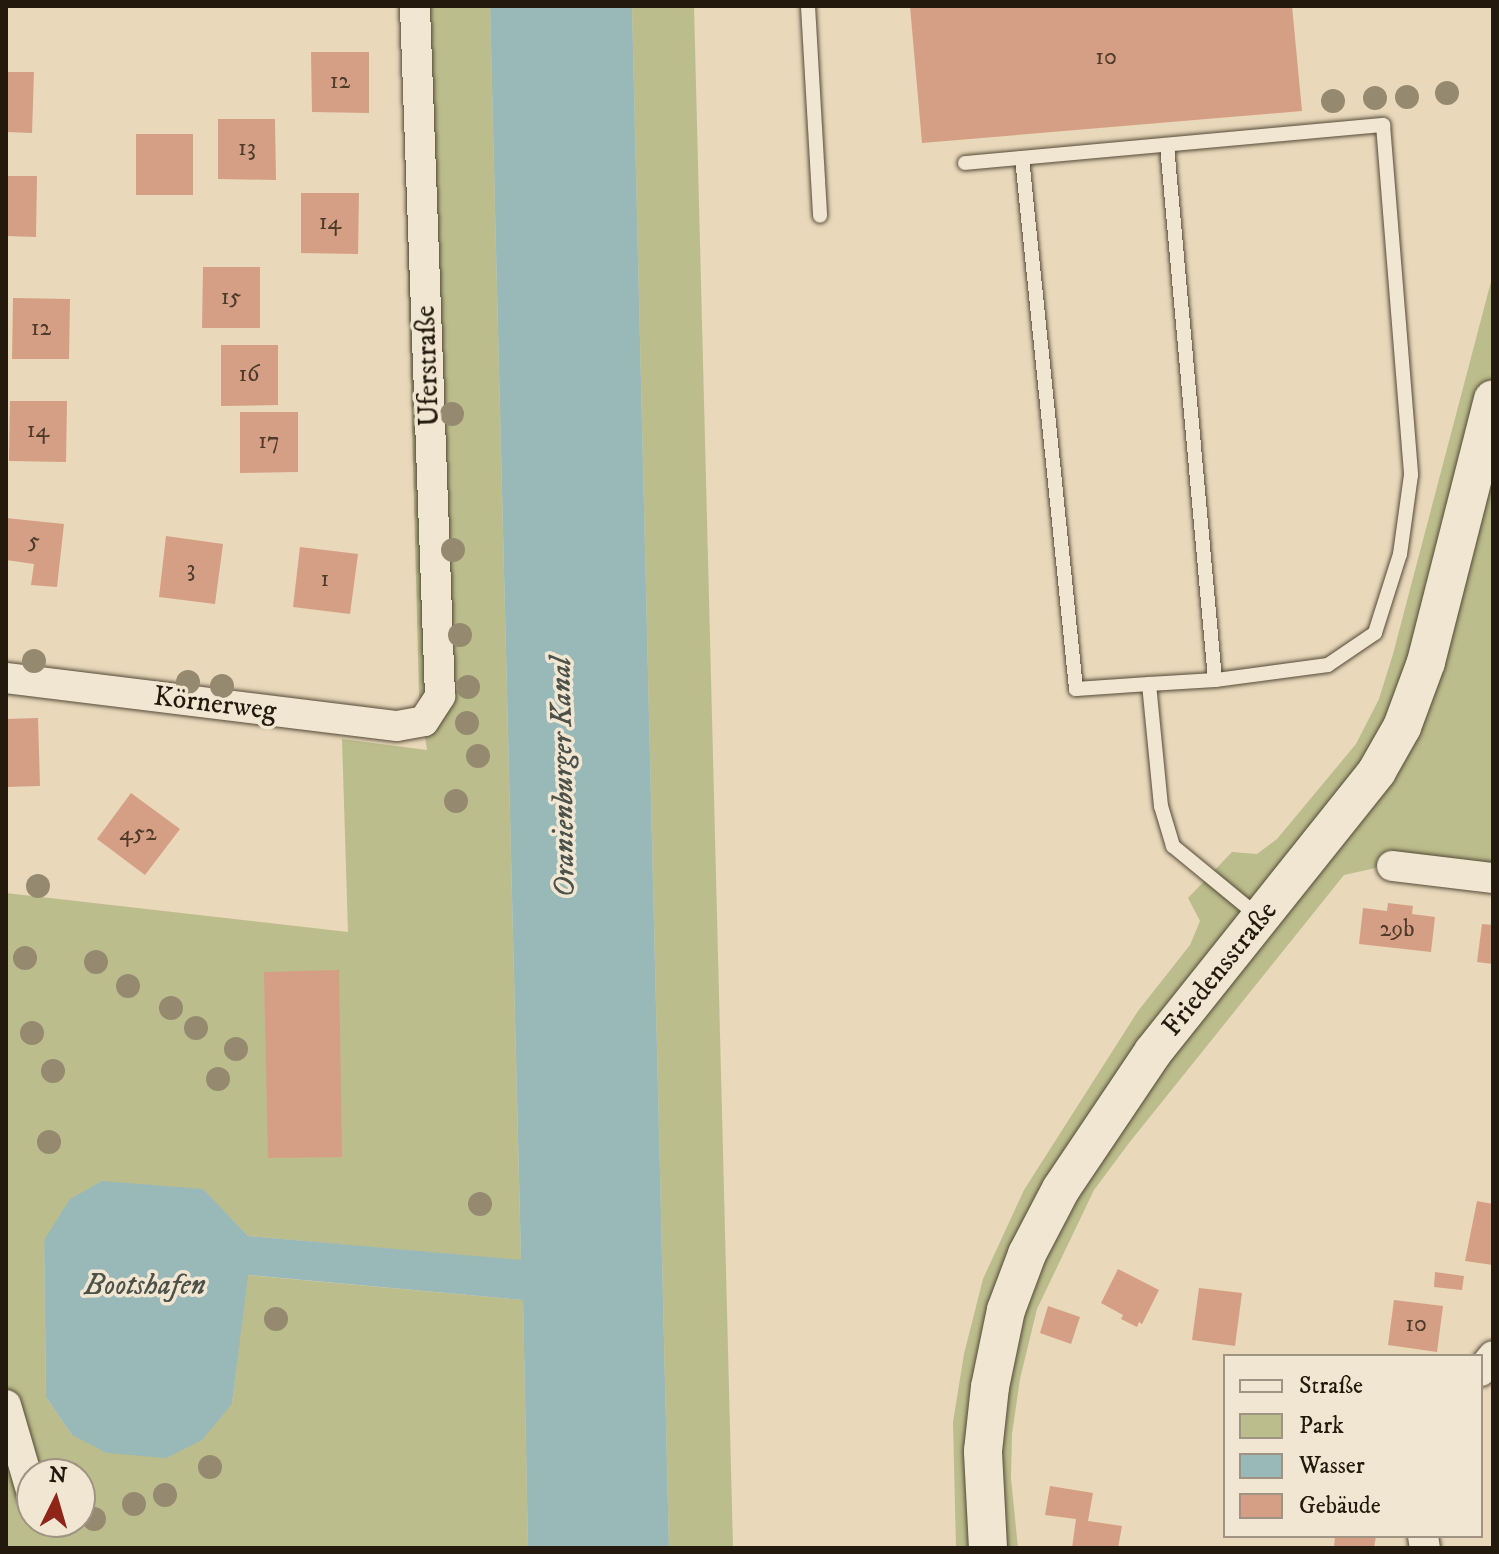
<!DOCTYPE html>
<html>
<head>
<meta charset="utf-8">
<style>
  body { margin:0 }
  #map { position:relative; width:1499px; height:1554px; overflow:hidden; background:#e9d8ba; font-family:"IM FELL DW Pica",serif }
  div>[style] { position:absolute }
  .green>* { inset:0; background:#bbbd8c }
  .water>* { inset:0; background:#99b8b8 }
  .building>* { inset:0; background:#d59f85 }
  .roads { filter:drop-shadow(0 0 2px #544a38) drop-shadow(0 0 2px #544a38) }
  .service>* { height:14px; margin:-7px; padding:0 7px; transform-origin:7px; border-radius:7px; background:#f1e6d2 }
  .minor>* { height:30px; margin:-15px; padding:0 15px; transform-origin:15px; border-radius:15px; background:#f1e6d2 }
  .tertiary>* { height:38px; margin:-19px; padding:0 19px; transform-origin:19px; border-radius:19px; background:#f1e6d2 }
  .trees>* { width:24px; height:24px; margin:-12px; border-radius:50%; background:#958a70 }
  span { translate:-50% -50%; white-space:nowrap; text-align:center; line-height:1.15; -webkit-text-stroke:7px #f1e6d2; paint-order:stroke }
  .number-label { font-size:24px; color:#503b2b }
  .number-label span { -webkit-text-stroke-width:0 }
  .street-label { font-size:28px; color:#231a0d }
  .water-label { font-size:30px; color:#4c5149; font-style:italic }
  .frame { position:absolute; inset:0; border:8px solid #231a0d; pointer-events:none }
  .legend { position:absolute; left:1223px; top:1354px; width:260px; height:184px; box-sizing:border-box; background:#f1e6d2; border:2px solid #9f9483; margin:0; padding:10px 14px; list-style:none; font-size:24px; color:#231a0d }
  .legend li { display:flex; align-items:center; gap:16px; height:40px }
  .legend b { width:40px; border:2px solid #9f9483 }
  .north { position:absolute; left:16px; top:1458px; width:80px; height:80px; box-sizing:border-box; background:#f1e6d2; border:2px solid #9f9483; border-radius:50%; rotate:5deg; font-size:22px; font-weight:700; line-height:32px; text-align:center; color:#231a0d }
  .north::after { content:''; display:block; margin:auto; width:28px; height:36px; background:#8f2418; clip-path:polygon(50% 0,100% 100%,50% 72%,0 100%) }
</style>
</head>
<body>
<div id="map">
  <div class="green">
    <div style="clip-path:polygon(evenodd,401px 6px,490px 6px,521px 1261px,248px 1236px,202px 1189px,44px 1240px,46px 1397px,72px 1435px,232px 1404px,247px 1275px,523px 1300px,528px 1548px,6px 1548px,6px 893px,348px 932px,342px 739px,427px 750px,419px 695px,401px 6px,32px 1474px,80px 1474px,80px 1522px,32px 1522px,32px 1474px)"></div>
    <div style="clip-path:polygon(632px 6px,694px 6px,733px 1548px,669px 1548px)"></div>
    <div style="clip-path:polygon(1493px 274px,1493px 867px,1421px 858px,1344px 875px,1129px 1143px,1094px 1190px,1037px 1309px,1020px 1379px,1012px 1434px,1011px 1478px,1018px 1548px,956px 1548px,953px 1422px,964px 1354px,983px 1279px,1024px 1190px,1138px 1011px,1190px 945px,1200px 921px,1188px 898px,1232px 852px,1257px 854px,1277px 839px,1356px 744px,1379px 699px,1393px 654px)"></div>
  </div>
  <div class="water">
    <div style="clip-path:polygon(490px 6px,632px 6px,669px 1548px,528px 1548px,523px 1300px,248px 1275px,232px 1404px,202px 1440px,166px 1458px,107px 1453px,72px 1435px,46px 1397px,44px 1240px,70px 1199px,102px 1181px,203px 1189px,248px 1236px,521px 1260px)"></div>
  </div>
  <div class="building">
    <div style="clip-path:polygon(910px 6px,1292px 6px,1302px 111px,922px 143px)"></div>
    <div style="clip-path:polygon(311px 52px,369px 52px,369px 113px,312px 112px)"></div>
    <div style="clip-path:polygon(6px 72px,34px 72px,32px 133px,6px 132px)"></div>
    <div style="clip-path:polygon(218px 119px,275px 119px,276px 180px,218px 179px)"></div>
    <div style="clip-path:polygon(136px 134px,193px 134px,193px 195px,136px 195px)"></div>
    <div style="clip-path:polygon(6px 176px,37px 176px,36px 237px,6px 236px)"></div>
    <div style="clip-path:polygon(301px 193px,359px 193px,358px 254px,301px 253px)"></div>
    <div style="clip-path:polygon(203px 267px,260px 267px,260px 328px,202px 328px)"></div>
    <div style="clip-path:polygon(13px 298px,70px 299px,69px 359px,12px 359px)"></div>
    <div style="clip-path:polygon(221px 345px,278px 345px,278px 405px,221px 406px)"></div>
    <div style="clip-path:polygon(10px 401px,67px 401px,66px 462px,9px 461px)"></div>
    <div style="clip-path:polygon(240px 412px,298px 412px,298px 472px,240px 473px)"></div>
    <div style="clip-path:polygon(6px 518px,64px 524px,57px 587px,31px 585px,34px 564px,6px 560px)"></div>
    <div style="clip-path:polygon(166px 536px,223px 544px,215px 604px,159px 597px)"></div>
    <div style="clip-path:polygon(300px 547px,358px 554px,350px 614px,293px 607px)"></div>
    <div style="clip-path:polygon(38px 718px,40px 786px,6px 787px,6px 719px)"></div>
    <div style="clip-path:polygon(131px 793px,180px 829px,145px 875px,97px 839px)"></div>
    <div style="clip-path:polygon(1388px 903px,1413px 906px,1412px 914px,1435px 917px,1431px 952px,1359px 944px,1363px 908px,1387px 911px)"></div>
    <div style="clip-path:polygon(1482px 924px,1493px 925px,1493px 964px,1477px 962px)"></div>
    <div style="clip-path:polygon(339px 970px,342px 1157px,268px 1158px,264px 972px)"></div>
    <div style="clip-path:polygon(1477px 1201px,1493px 1204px,1493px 1265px,1465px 1261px)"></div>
    <div style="clip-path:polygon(1118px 1269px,1159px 1290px,1142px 1324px,1139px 1322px,1137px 1327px,1121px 1319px,1123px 1315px,1101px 1303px)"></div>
    <div style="clip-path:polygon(1435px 1272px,1464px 1276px,1462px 1290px,1434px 1287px)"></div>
    <div style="clip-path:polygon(1199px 1288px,1242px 1293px,1235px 1346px,1192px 1340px)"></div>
    <div style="clip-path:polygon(1394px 1300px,1443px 1306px,1437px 1352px,1388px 1345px)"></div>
    <div style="clip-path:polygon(1048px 1306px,1080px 1317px,1071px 1344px,1040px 1333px)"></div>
    <div style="clip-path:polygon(1050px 1486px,1093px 1493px,1088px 1521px,1122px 1526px,1118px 1548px,1072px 1548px,1076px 1519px,1045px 1515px)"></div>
    <div style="clip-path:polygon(1335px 1536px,1376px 1536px,1374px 1548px,1334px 1548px)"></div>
  </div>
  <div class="roads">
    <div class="service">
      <div style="left:808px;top:6px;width:210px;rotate:86.7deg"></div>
      <div style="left:1167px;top:146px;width:536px;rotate:84.86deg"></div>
      <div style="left:1022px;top:158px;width:534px;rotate:84.19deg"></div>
      <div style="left:1076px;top:689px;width:73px;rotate:-3.9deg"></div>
      <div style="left:965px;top:163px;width:420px;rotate:-5.2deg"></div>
      <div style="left:1383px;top:125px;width:351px;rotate:85.4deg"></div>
      <div style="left:1411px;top:475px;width:80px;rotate:97.9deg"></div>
      <div style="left:1400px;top:554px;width:83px;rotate:107.6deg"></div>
      <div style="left:1375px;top:633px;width:57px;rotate:145.8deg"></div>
      <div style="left:1328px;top:665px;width:114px;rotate:172.4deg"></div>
      <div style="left:1215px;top:680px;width:66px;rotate:176.5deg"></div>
      <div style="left:1149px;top:684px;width:123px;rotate:84.4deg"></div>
      <div style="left:1161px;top:806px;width:42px;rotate:73.3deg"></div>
      <div style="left:1173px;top:846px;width:110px;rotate:39.5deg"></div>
    </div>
    <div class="minor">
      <div style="left:6px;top:678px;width:394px;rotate:7deg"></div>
      <div style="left:397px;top:726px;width:27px;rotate:-10deg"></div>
      <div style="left:424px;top:721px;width:30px;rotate:-57deg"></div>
      <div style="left:440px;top:696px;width:690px;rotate:-92.08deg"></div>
      <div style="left:1392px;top:866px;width:102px;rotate:6.8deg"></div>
      <div style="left:1481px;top:1371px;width:19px;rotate:-51deg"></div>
      <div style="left:6px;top:1405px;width:93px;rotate:73.7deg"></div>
      <div style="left:1423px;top:1536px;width:12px;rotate:81deg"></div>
    </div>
    <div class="tertiary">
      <div style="left:988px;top:1548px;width:97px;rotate:-93deg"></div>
      <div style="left:983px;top:1451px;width:64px;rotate:-83.8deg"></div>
      <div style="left:990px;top:1387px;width:79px;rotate:-78.3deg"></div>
      <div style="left:1006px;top:1310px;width:60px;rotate:-69.4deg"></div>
      <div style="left:1027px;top:1254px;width:73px;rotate:-62.4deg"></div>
      <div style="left:1061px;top:1189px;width:165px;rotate:-56.1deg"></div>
      <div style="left:1153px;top:1052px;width:359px;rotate:-51.4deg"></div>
      <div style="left:1377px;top:771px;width:51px;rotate:-60.4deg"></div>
      <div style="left:1402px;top:727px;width:69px;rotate:-69.7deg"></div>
      <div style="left:1426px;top:662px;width:271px;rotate:-75.7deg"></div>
    </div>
  </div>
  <div class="trees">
    <div style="left:1447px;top:93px"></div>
    <div style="left:1407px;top:97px"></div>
    <div style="left:1375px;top:98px"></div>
    <div style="left:1333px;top:101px"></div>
    <div style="left:452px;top:414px"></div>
    <div style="left:453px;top:550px"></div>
    <div style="left:460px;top:635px"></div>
    <div style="left:34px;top:661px"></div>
    <div style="left:188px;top:682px"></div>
    <div style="left:222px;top:686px"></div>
    <div style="left:468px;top:687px"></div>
    <div style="left:467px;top:723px"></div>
    <div style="left:478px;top:756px"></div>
    <div style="left:456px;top:801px"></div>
    <div style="left:38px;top:886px"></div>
    <div style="left:25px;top:958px"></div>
    <div style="left:96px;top:962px"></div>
    <div style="left:128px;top:986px"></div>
    <div style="left:171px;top:1008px"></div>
    <div style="left:196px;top:1028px"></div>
    <div style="left:32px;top:1033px"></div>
    <div style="left:236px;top:1049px"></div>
    <div style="left:53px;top:1071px"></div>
    <div style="left:218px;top:1079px"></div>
    <div style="left:49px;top:1142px"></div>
    <div style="left:480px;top:1204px"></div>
    <div style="left:276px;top:1319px"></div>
    <div style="left:210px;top:1467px"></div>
    <div style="left:165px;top:1495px"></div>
    <div style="left:134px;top:1504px"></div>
    <div style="left:94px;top:1519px"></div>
  </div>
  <div class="number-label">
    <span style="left:1106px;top:58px">10</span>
    <span style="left:340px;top:82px">12</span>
    <span style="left:247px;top:149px">13</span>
    <span style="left:330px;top:223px">14</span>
    <span style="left:231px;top:298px">15</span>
    <span style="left:41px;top:329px">12</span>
    <span style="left:249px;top:375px">16</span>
    <span style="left:38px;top:431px">14</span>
    <span style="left:269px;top:442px">17</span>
    <span style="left:34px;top:542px">5</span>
    <span style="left:191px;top:570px">3</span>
    <span style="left:325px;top:580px">1</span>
    <span style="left:138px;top:834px">452</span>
    <span style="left:1397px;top:930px">29b</span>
    <span style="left:1416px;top:1325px">10</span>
  </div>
  <div class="street-label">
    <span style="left:428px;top:366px;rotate:-92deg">Uferstraße</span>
    <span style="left:215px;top:704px;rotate:7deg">Körnerweg</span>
    <span style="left:1220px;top:969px;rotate:-51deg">Friedensstraße</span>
  </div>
  <div class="water-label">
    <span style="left:564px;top:777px;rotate:-91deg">Oranienburger Kanal</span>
    <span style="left:145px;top:1286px">Bootshafen</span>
  </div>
  <div class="frame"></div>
  <ul class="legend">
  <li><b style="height:10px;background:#f1e6d2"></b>Straße</li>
  <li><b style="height:22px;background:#bbbd8c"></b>Park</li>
  <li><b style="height:22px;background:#99b8b8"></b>Wasser</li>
  <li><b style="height:22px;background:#d59f85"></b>Gebäude</li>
  </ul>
  <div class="north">N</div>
</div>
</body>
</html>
